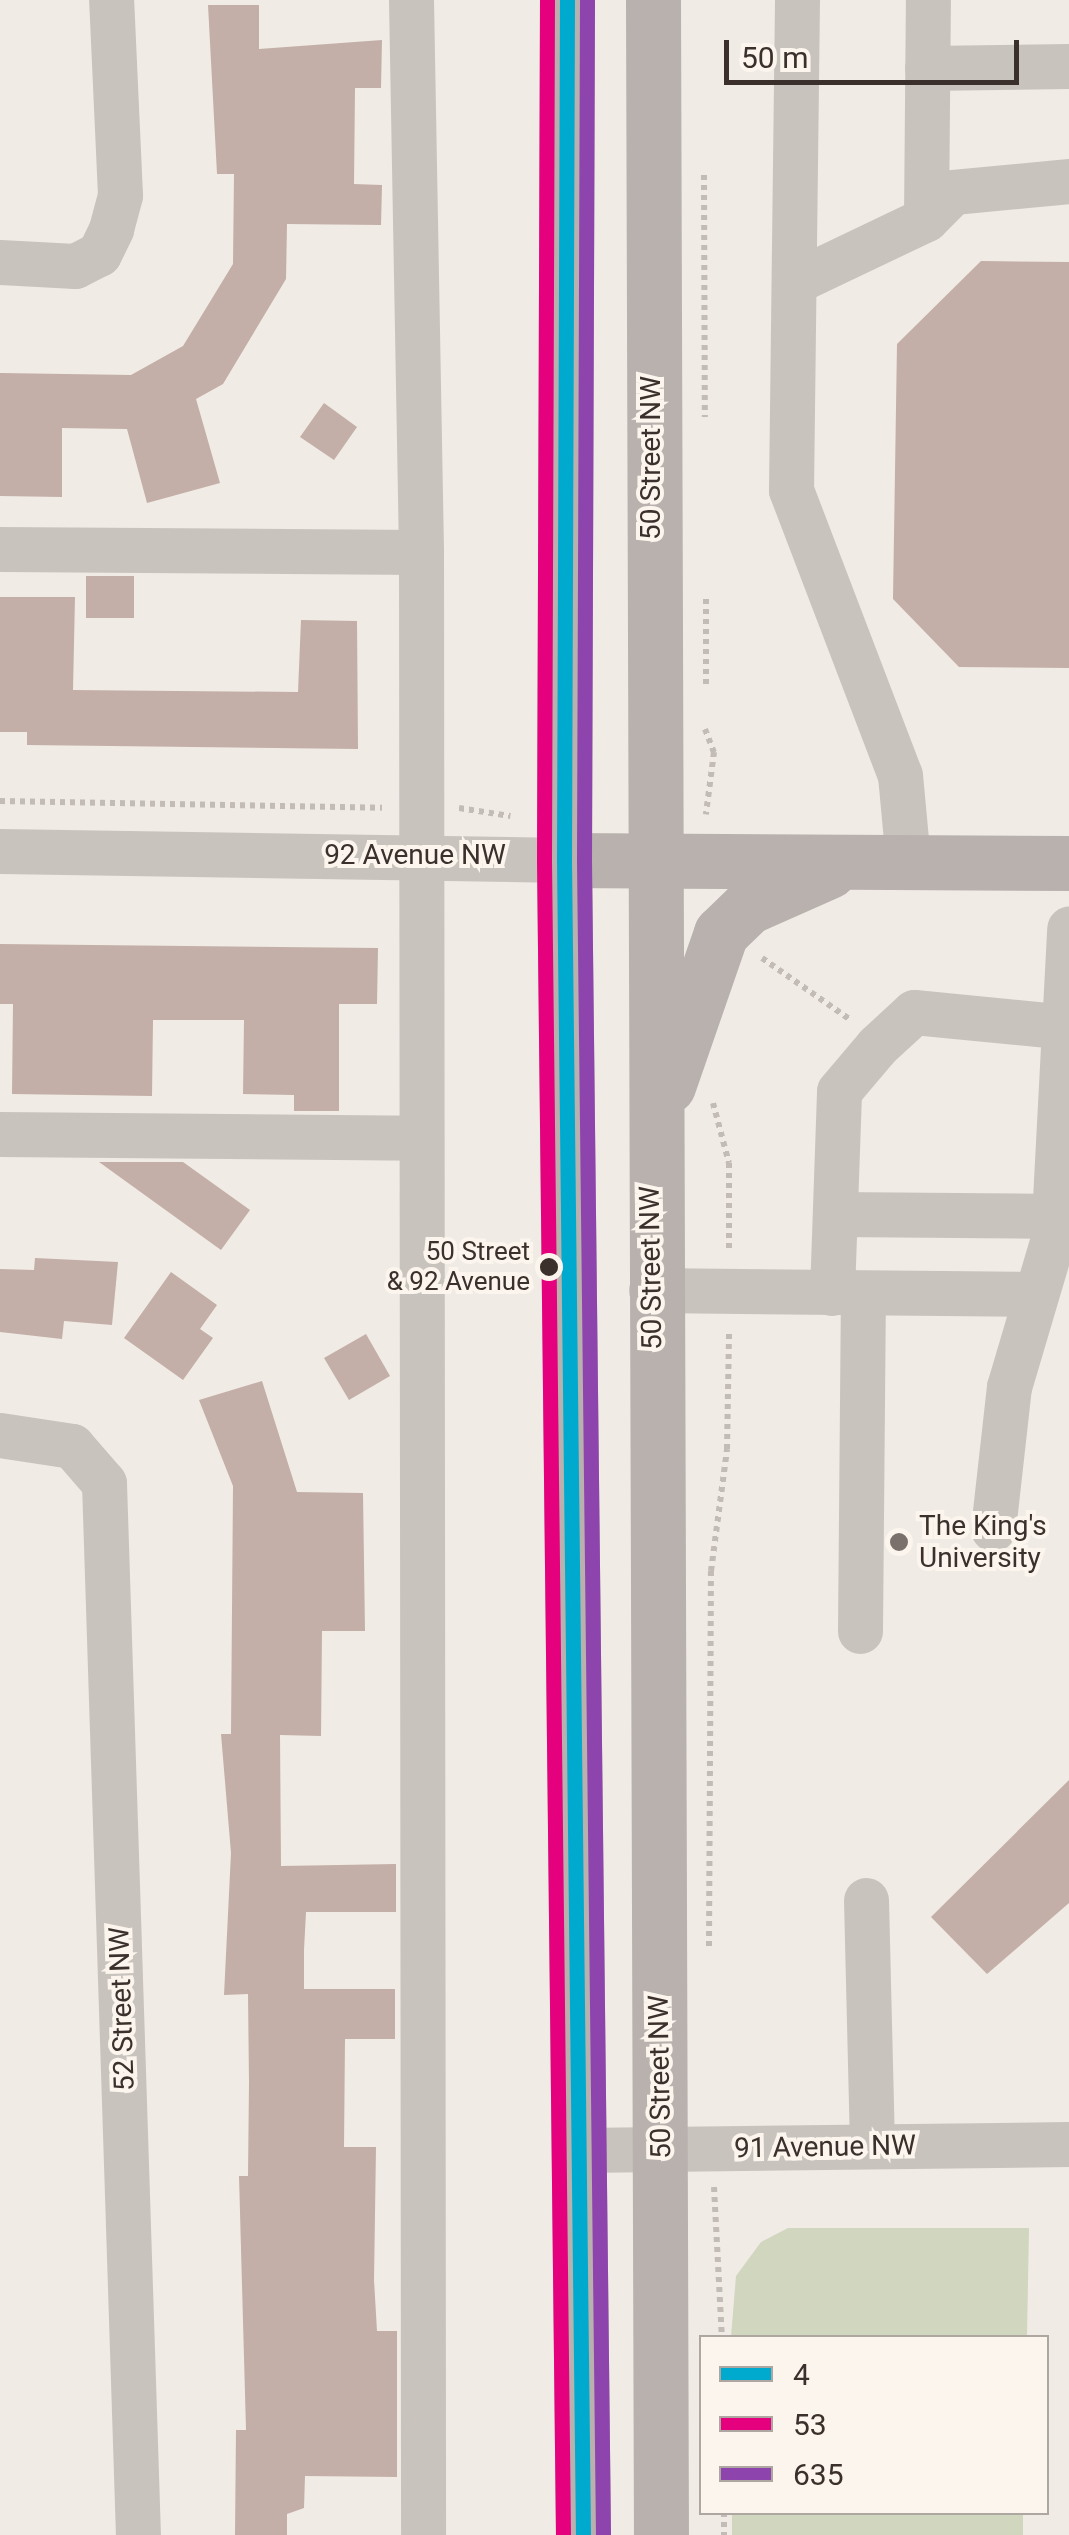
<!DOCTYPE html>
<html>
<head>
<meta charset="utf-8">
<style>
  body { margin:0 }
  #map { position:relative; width:1069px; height:2535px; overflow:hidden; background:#f0ebe5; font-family:Roboto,sans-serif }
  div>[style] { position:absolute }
  .green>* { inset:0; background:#d1d6bf }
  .building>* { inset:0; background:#c3afa7 }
  .path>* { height:6px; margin-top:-3px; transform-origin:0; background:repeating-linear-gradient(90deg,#c2bbb6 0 5px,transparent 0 10px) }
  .minor>* { height:45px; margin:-22.5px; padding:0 22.5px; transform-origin:22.5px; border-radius:22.5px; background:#c9c3be }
  .major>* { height:55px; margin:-27.5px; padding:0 27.5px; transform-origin:27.5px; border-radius:27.5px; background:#b8b1ad }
  .bus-1>* { height:15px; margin:-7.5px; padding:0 7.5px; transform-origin:7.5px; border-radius:7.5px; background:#00a9ce }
  .bus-2>* { height:15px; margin:-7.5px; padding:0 7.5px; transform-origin:7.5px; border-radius:7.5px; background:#e5007d }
  .bus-3>* { height:15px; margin:-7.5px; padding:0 7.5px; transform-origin:7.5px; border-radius:7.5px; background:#8e44ad }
  .dots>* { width:28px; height:28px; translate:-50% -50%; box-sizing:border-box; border:5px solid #fbf5ee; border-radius:50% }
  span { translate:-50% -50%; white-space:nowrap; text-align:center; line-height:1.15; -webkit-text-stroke:8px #fbf5ee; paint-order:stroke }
  .bus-label { font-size:26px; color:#3b302b }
  .right { translate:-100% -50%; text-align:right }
  .street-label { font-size:28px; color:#3b302b }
  .poi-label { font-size:28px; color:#3b302b }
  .left { translate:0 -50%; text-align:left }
  .legend { position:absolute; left:699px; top:2335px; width:350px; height:180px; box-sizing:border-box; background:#fbf5ee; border:2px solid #aea6a0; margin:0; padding:12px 18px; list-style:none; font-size:30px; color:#3b302b }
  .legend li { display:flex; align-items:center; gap:20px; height:50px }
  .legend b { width:50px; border:2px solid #aea6a0 }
  .scale { position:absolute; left:724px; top:40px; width:295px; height:45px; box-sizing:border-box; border:5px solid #3b302b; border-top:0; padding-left:12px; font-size:30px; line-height:35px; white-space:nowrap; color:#3b302b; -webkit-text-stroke:8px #fbf5ee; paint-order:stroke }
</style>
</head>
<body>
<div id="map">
  <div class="green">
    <div style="clip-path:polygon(788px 2228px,1029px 2228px,1027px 2337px,731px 2337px,736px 2276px,761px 2242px)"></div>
    <div style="clip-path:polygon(732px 2513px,1023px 2513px,1023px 2535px,732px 2535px)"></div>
  </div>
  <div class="building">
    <div style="clip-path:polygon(208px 5px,259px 5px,259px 49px,382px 40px,381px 88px,355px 88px,354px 184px,382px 185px,381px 225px,287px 224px,286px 279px,223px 384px,196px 399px,220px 483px,147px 503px,127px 429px,62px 428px,62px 497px,0 496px,0 373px,131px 375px,183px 346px,233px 264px,234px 174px,217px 174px)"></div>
    <div style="clip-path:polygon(981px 261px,1069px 262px,1069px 668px,959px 667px,893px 599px,897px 344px)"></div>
    <div style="clip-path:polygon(324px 403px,357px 427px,334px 460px,300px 437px)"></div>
    <div style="clip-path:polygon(86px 576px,134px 576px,134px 618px,86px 618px)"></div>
    <div style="clip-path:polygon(0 597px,75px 597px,73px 690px,298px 692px,301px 620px,357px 621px,358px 749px,27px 745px,27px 732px,0 732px)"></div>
    <div style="clip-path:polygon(0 944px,378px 948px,377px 1004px,339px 1004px,339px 1111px,294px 1111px,294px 1095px,243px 1094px,244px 1020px,153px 1020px,152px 1096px,12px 1094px,13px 1004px,0 1004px)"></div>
    <div style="clip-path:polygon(99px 1162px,183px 1162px,250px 1210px,221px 1250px)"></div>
    <div style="clip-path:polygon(35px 1258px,118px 1262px,112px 1325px,64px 1321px,62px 1339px,0 1332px,0 1269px,34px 1270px)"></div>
    <div style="clip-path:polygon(171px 1272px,217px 1305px,200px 1329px,213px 1338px,183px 1380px,124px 1338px)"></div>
    <div style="clip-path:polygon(366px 1334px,390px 1376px,349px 1400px,324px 1358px)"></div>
    <div style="clip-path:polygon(262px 1381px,297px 1492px,363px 1493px,365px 1631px,322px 1631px,321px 1736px,280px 1735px,281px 1866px,396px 1864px,396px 1912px,306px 1912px,304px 1950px,304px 1989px,395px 1989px,395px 2039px,345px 2039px,344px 2147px,376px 2147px,374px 2280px,377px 2331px,397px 2331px,397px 2477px,305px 2476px,304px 2508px,287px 2514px,287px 2535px,235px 2535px,236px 2430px,246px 2430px,239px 2176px,248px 2176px,249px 2082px,248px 1994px,224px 1995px,231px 1853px,221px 1734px,231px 1734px,233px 1486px,199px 1400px)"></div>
    <div style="clip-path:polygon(1069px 1780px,1069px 1903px,987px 1974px,931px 1917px)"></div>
  </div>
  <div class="path">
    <div style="left:704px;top:175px;width:242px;rotate:89.8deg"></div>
    <div style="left:706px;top:599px;width:88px;rotate:90deg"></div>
    <div style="left:705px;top:729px;width:25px;rotate:69deg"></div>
    <div style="left:714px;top:752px;width:63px;rotate:97.4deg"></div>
    <div style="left:0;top:801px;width:382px;rotate:1deg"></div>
    <div style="left:459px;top:808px;width:52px;rotate:8.9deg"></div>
    <div style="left:762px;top:958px;width:106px;rotate:35deg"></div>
    <div style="left:713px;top:1103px;width:62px;rotate:75.1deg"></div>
    <div style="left:729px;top:1163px;width:89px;rotate:90deg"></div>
    <div style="left:709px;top:1946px;width:375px;rotate:-89.7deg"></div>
    <div style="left:711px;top:1571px;width:123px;rotate:-82.5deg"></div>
    <div style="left:727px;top:1449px;width:119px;rotate:-89deg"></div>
    <div style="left:714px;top:2187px;width:151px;rotate:87deg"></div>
    <div style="left:724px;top:2512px;width:23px;rotate:90deg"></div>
  </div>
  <div class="minor">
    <div style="left:411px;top:0;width:552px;rotate:88.96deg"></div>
    <div style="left:421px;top:552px;width:1983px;rotate:89.94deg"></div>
    <div style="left:797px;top:0;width:490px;rotate:90.7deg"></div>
    <div style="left:791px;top:490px;width:305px;rotate:69.1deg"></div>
    <div style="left:900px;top:775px;width:87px;rotate:84.7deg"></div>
    <div style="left:927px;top:68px;width:142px;rotate:-0.8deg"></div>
    <div style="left:926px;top:219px;width:38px;rotate:-45deg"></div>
    <div style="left:953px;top:192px;width:117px;rotate:-5.4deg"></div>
    <div style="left:0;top:262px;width:75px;rotate:3.1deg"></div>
    <div style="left:75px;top:266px;width:27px;rotate:-27deg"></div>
    <div style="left:99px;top:254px;width:28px;rotate:-64deg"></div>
    <div style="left:111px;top:229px;width:35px;rotate:-75deg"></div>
    <div style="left:120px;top:195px;width:195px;rotate:-92.6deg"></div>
    <div style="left:794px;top:282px;width:146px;rotate:-25.5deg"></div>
    <div style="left:926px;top:219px;width:219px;rotate:-89.5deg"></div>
    <div style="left:0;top:549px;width:421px;rotate:0.4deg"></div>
    <div style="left:0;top:851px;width:564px;rotate:0.91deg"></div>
    <div style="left:0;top:1134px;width:417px;rotate:0.5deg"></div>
    <div style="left:835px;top:1214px;width:219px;rotate:0.5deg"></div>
    <div style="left:651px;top:1290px;width:382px;rotate:0.6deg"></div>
    <div style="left:832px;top:1293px;width:202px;rotate:-88deg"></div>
    <div style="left:839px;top:1091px;width:59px;rotate:-49.8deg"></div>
    <div style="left:877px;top:1046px;width:50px;rotate:-42.6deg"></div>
    <div style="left:914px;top:1012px;width:153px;rotate:5.6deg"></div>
    <div style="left:0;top:1435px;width:73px;rotate:8.7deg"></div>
    <div style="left:72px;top:1446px;width:49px;rotate:49.1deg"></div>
    <div style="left:104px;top:1483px;width:1053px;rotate:88.15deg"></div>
    <div style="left:993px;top:1529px;width:143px;rotate:-83.6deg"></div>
    <div style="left:1009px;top:1387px;width:155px;rotate:-73.5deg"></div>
    <div style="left:1053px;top:1238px;width:310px;rotate:-87deg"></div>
    <div style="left:860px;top:1631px;width:336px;rotate:-89.5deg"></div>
    <div style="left:866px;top:1900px;width:245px;rotate:88.6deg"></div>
    <div style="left:580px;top:2150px;width:489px;rotate:-0.7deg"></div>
  </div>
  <div class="major">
    <div style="left:567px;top:0;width:860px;rotate:90.2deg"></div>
    <div style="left:564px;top:860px;width:1675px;rotate:89.35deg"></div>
    <div style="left:653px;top:0;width:2535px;rotate:89.82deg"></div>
    <div style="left:564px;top:860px;width:505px;rotate:0.34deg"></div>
    <div style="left:668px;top:1086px;width:162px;rotate:-70.9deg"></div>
    <div style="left:721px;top:933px;width:37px;rotate:-44deg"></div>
    <div style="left:748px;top:907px;width:89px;rotate:-24deg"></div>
  </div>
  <div class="bus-1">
    <div style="left:567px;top:0;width:860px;rotate:90.2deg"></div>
    <div style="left:564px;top:860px;width:1675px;rotate:89.35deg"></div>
  </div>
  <div class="bus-2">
    <div style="left:547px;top:0;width:860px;rotate:90.2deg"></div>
    <div style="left:544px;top:860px;width:1675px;rotate:89.35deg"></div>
  </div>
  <div class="bus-3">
    <div style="left:587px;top:0;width:860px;rotate:90.2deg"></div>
    <div style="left:584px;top:860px;width:1675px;rotate:89.35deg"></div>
  </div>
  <div class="dots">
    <div style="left:549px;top:1267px;background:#3b302b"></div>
    <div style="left:899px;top:1542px;background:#7a716c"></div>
  </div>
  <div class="bus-label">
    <span class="right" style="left:530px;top:1267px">50 Street<br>&amp; 92 Avenue</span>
  </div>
  <div class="street-label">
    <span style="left:651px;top:458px;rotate:-90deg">50 Street NW</span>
    <span style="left:415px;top:855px">92 Avenue NW</span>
    <span style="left:651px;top:1268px;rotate:-91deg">50 Street NW</span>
    <span style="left:122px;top:2009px;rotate:-92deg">52 Street NW</span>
    <span style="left:660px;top:2077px;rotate:-91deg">50 Street NW</span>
    <span style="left:825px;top:2147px;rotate:-1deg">91 Avenue NW</span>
  </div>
  <div class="poi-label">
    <span class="left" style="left:919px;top:1542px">The King's<br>University</span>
  </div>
  <ul class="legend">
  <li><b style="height:12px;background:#00a9ce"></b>4</li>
  <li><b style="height:12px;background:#e5007d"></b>53</li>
  <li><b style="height:12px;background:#8e44ad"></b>635</li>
  </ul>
  <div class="scale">50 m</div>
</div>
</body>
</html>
